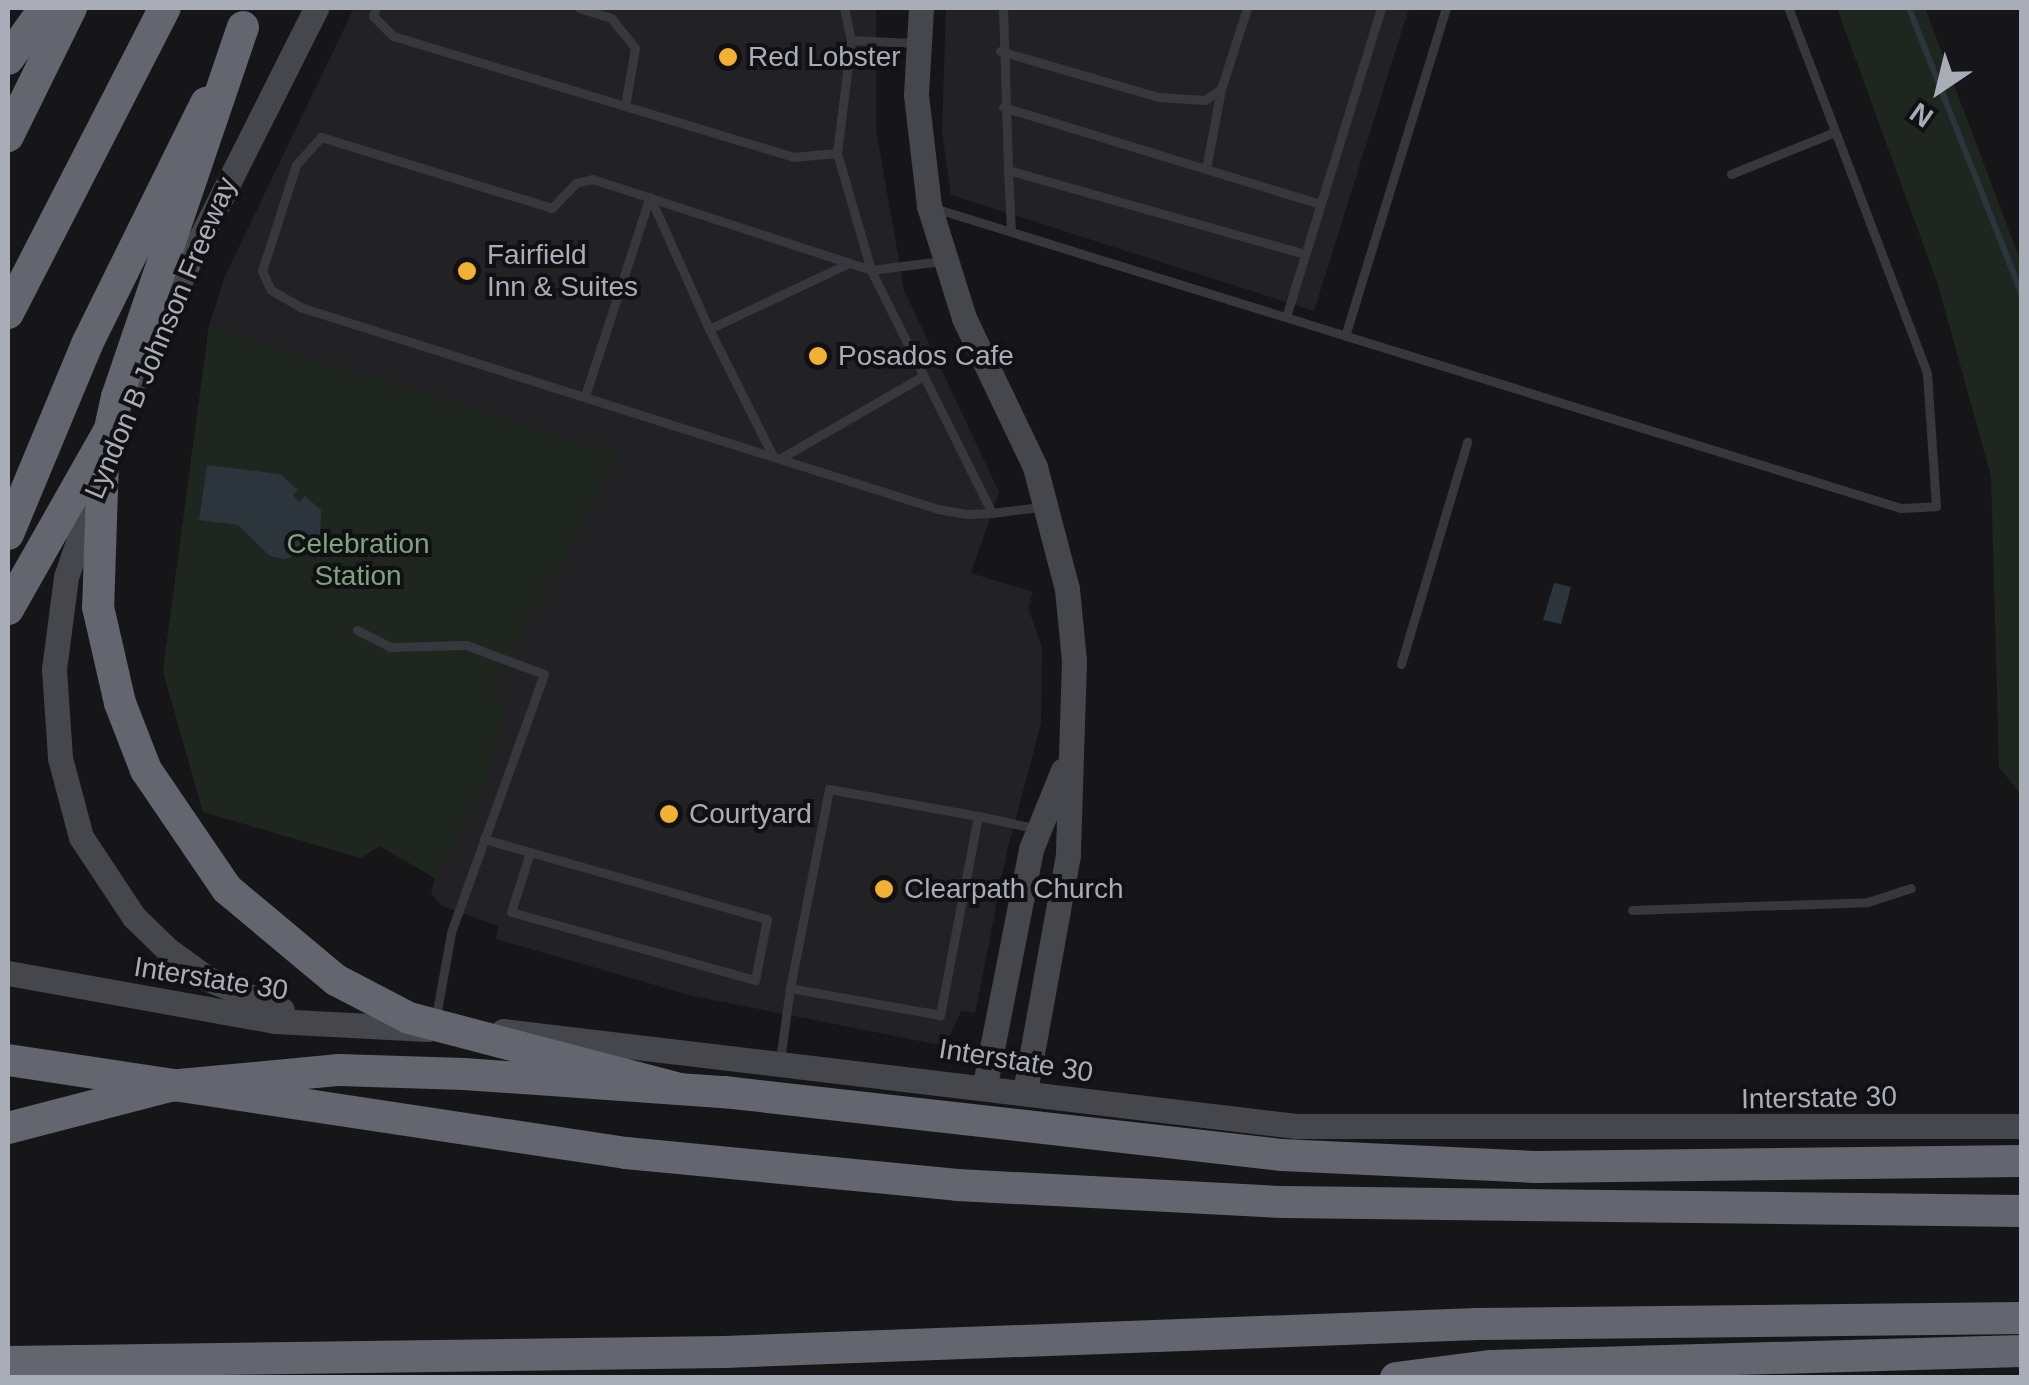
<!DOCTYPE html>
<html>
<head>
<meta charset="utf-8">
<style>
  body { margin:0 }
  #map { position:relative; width:2029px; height:1385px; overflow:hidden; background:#161618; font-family:Helvetica,sans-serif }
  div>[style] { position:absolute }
  .built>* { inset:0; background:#222225 }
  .green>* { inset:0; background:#1e261f }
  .water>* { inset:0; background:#2c353c }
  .stream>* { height:6px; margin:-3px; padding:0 3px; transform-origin:3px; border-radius:3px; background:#2c353c }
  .lane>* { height:9px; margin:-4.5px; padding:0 4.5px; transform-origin:4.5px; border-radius:4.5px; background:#37383d }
  .secondary>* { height:25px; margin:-12.5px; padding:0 12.5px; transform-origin:12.5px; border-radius:12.5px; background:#45474d }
  .highway>* { height:32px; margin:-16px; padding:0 16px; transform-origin:16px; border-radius:16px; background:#63666e }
  .highway-bridge>* { height:32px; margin:-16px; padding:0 16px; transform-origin:16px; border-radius:16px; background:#63666e }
  .dots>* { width:28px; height:28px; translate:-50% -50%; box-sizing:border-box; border:5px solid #111113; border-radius:50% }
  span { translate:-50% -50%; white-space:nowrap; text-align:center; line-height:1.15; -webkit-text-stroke:8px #111113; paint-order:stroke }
  .poi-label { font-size:28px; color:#a8adb8 }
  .left { translate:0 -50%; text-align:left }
  .street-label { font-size:28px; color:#a8adb8 }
  .park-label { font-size:28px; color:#7fa381 }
  .frame { position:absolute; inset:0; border:10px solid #a8adb8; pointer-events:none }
  .north { position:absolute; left:1889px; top:40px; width:100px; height:100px; -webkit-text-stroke:8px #111113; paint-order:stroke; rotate:215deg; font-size:28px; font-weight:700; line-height:40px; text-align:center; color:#a8adb8 }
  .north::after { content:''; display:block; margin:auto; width:35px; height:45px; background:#a8adb8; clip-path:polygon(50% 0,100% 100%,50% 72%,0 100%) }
</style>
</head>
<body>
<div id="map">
  <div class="built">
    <div style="clip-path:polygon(354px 8px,876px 8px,876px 129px,904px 290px,999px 492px,971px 573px,1033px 592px,1028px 608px,1042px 647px,1041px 724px,1007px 851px,975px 1013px,961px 1011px,945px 1046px,693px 996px,496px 939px,498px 926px,442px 906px,431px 894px,435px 878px,379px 846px,361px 858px,203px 812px,163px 671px,209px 326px,225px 276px)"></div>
    <div style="clip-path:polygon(946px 8px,1409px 8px,1314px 311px,951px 195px,942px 133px)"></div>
  </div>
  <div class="green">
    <div style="clip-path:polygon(1837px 8px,1925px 8px,2021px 262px,2021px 795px,1999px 767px,1991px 476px,1938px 285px)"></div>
    <div style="clip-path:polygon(209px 326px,620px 455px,494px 685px,508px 705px,478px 804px,435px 878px,379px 846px,361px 858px,203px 812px,163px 671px)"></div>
  </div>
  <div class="water">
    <div style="clip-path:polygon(207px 465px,280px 474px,298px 490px,293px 495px,299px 502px,305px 496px,321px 510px,320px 546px,285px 559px,270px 556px,238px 525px,199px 520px)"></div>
    <div style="clip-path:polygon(1554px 583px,1571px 587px,1561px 624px,1543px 620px)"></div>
  </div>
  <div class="stream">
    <div style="left:1909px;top:8px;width:308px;rotate:68.5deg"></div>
  </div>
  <div class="lane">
    <div style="left:376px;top:8px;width:9px;rotate:111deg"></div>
    <div style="left:373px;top:16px;width:28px;rotate:45deg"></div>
    <div style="left:393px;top:36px;width:418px;rotate:16.8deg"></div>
    <div style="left:793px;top:157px;width:44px;rotate:-5.2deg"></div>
    <div style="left:579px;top:8px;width:34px;rotate:17deg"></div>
    <div style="left:611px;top:18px;width:38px;rotate:51deg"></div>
    <div style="left:635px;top:48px;width:59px;rotate:99.8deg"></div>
    <div style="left:844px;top:8px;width:33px;rotate:78deg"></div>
    <div style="left:1003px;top:8px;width:162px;rotate:88.2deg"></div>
    <div style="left:1008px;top:170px;width:309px;rotate:15.8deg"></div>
    <div style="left:914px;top:43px;width:63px;rotate:-177.3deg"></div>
    <div style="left:851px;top:40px;width:114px;rotate:97.1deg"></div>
    <div style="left:837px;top:153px;width:122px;rotate:73.8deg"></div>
    <div style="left:871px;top:270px;width:71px;rotate:-7.3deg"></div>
    <div style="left:1000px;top:51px;width:165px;rotate:16.2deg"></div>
    <div style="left:1158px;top:97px;width:47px;rotate:3.7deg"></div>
    <div style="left:1205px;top:100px;width:19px;rotate:-35deg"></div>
    <div style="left:1221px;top:89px;width:85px;rotate:-72.2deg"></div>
    <div style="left:1003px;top:107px;width:332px;rotate:17deg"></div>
    <div style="left:1206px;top:169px;width:81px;rotate:-79.4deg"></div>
    <div style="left:1008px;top:170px;width:61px;rotate:87.2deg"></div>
    <div style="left:1731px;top:174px;width:112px;rotate:-22deg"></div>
    <div style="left:650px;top:197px;width:145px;rotate:65.9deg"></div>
    <div style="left:709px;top:329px;width:155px;rotate:-25.2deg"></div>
    <div style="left:934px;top:208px;width:1012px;rotate:17.24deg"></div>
    <div style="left:1901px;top:508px;width:35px;rotate:-3deg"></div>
    <div style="left:1936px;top:506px;width:133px;rotate:-93.9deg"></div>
    <div style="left:1927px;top:373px;width:391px;rotate:-110.8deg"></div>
    <div style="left:1286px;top:317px;width:323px;rotate:-72.9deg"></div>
    <div style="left:709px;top:329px;width:142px;rotate:63.3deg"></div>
    <div style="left:1345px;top:336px;width:343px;rotate:-72.9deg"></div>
    <div style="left:585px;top:396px;width:207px;rotate:-72deg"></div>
    <div style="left:781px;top:458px;width:164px;rotate:-30deg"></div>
    <div style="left:992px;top:513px;width:271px;rotate:-116.5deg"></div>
    <div style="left:871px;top:270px;width:293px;rotate:-161.9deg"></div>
    <div style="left:593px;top:179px;width:17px;rotate:167deg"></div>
    <div style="left:576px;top:183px;width:35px;rotate:134deg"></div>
    <div style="left:552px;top:208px;width:242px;rotate:-162.9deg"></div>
    <div style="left:321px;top:137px;width:38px;rotate:132deg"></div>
    <div style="left:296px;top:165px;width:111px;rotate:107.8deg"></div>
    <div style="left:262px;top:271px;width:21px;rotate:65deg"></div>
    <div style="left:271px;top:290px;width:34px;rotate:30deg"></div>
    <div style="left:300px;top:307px;width:669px;rotate:17.57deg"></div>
    <div style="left:938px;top:509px;width:29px;rotate:10deg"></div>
    <div style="left:967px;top:514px;width:25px;rotate:-2deg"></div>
    <div style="left:992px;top:513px;width:48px;rotate:-7.1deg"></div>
    <div style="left:357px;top:630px;width:37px;rotate:27deg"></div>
    <div style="left:390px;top:647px;width:76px;rotate:-1.5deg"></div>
    <div style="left:466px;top:645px;width:83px;rotate:20.4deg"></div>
    <div style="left:544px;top:674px;width:275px;rotate:109.8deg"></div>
    <div style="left:451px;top:933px;width:84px;rotate:100.2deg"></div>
    <div style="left:1401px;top:664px;width:232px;rotate:-73.4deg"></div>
    <div style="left:978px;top:816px;width:57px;rotate:12.1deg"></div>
    <div style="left:484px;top:839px;width:48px;rotate:15.8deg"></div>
    <div style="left:530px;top:852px;width:246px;rotate:15.8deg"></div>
    <div style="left:767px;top:919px;width:62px;rotate:101.1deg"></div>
    <div style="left:755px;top:980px;width:253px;rotate:-164.4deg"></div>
    <div style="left:511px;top:912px;width:63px;rotate:-72.4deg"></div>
    <div style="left:1632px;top:910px;width:236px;rotate:-1.9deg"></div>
    <div style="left:1868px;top:902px;width:45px;rotate:-18deg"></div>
    <div style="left:780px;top:1060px;width:73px;rotate:-82.1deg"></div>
    <div style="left:790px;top:988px;width:203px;rotate:-78.9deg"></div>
    <div style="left:829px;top:789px;width:151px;rotate:10.3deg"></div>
    <div style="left:978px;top:816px;width:203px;rotate:100.8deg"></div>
    <div style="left:940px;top:1015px;width:152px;rotate:-169.8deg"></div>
  </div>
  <div class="secondary">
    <div style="left:921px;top:8px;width:87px;rotate:93.3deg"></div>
    <div style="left:916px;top:95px;width:112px;rotate:83.3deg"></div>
    <div style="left:929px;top:206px;width:117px;rotate:72.6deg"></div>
    <div style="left:964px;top:318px;width:165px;rotate:64.5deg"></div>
    <div style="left:1035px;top:467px;width:126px;rotate:75.3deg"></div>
    <div style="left:1067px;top:589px;width:71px;rotate:84.4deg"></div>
    <div style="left:1074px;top:660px;width:195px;rotate:91.8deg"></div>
    <div style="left:1068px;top:855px;width:241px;rotate:100.3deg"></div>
    <div style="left:138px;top:377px;width:124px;rotate:-66.3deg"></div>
    <div style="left:188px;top:263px;width:285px;rotate:-63.3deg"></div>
    <div style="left:96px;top:489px;width:93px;rotate:108.8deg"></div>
    <div style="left:66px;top:577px;width:93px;rotate:97.4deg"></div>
    <div style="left:54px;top:669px;width:89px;rotate:86.1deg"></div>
    <div style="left:60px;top:758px;width:82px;rotate:75.1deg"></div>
    <div style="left:81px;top:837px;width:96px;rotate:56.5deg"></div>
    <div style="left:134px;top:917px;width:47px;rotate:44.1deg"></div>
    <div style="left:168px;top:950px;width:49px;rotate:35.9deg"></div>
    <div style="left:208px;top:979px;width:80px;rotate:22.7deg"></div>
    <div style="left:8px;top:973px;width:270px;rotate:10.2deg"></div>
    <div style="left:274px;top:1021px;width:154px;rotate:3deg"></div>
    <div style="left:503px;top:1031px;width:799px;rotate:6.83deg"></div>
    <div style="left:1296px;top:1126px;width:726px"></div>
    <div style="left:985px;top:1084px;width:239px;rotate:-78.9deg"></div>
    <div style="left:1031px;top:849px;width:85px;rotate:-67.9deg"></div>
  </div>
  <div class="highway">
    <div style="left:8px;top:59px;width:63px;rotate:-54deg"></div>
    <div style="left:8px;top:136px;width:143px;rotate:-63.8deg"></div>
    <div style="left:8px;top:313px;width:343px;rotate:-62.8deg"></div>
    <div style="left:8px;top:534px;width:206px;rotate:-67.4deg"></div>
    <div style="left:87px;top:344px;width:269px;rotate:-63.7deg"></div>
    <div style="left:8px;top:609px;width:205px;rotate:-60.4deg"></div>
    <div style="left:8px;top:1060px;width:625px;rotate:8.56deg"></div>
    <div style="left:626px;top:1153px;width:333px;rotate:5.5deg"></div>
    <div style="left:957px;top:1185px;width:327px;rotate:3deg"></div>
    <div style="left:1284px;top:1202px;width:738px;rotate:0.7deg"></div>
    <div style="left:464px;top:1074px;width:261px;rotate:4deg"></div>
    <div style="left:724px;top:1092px;width:562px;rotate:6.44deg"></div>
    <div style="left:1282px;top:1155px;width:254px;rotate:2.7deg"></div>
    <div style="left:1536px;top:1167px;width:486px;rotate:-0.7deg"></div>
    <div style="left:8px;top:1362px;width:716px;rotate:-0.8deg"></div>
    <div style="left:724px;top:1352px;width:754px;rotate:-2.13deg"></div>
    <div style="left:1477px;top:1324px;width:545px;rotate:-0.63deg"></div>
    <div style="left:1396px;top:1378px;width:96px;rotate:-7.2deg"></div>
    <div style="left:1491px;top:1366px;width:531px;rotate:-1.62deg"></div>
  </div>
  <div class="highway-bridge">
    <div style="left:243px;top:27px;width:391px;rotate:108.8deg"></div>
    <div style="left:117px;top:397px;width:65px;rotate:102.5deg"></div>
    <div style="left:103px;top:460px;width:147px;rotate:91.9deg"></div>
    <div style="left:98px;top:607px;width:98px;rotate:77.1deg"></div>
    <div style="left:120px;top:703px;width:72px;rotate:68.8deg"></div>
    <div style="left:146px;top:770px;width:144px;rotate:55.8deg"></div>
    <div style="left:227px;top:889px;width:142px;rotate:39.9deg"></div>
    <div style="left:336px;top:980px;width:82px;rotate:27.5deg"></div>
    <div style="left:409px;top:1018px;width:280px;rotate:14.7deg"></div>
    <div style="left:8px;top:1128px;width:166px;rotate:-14.6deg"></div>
    <div style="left:169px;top:1086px;width:171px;rotate:-5.4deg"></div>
    <div style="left:339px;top:1070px;width:125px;rotate:1.8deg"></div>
  </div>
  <div class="dots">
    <div style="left:728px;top:57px;background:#f2b134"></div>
    <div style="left:467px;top:271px;background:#f2b134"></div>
    <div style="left:818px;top:356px;background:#f2b134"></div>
    <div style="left:669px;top:814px;background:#f2b134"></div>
    <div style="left:884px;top:889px;background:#f2b134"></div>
  </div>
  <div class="poi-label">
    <span class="left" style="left:748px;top:57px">Red Lobster</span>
    <span class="left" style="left:487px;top:271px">Fairfield<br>Inn &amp; Suites</span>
    <span class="left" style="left:838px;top:356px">Posados Cafe</span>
    <span class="left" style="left:689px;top:814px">Courtyard</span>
    <span class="left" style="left:904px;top:889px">Clearpath Church</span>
  </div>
  <div class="street-label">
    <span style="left:161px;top:338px;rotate:-67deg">Lyndon B Johnson Freeway</span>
    <span style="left:211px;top:979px;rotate:9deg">Interstate 30</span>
    <span style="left:1016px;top:1061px;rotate:9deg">Interstate 30</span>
    <span style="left:1819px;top:1098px;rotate:-1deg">Interstate 30</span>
  </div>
  <div class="park-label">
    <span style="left:358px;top:560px">Celebration<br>Station</span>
  </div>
  <div class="frame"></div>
  <div class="north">N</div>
</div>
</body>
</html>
